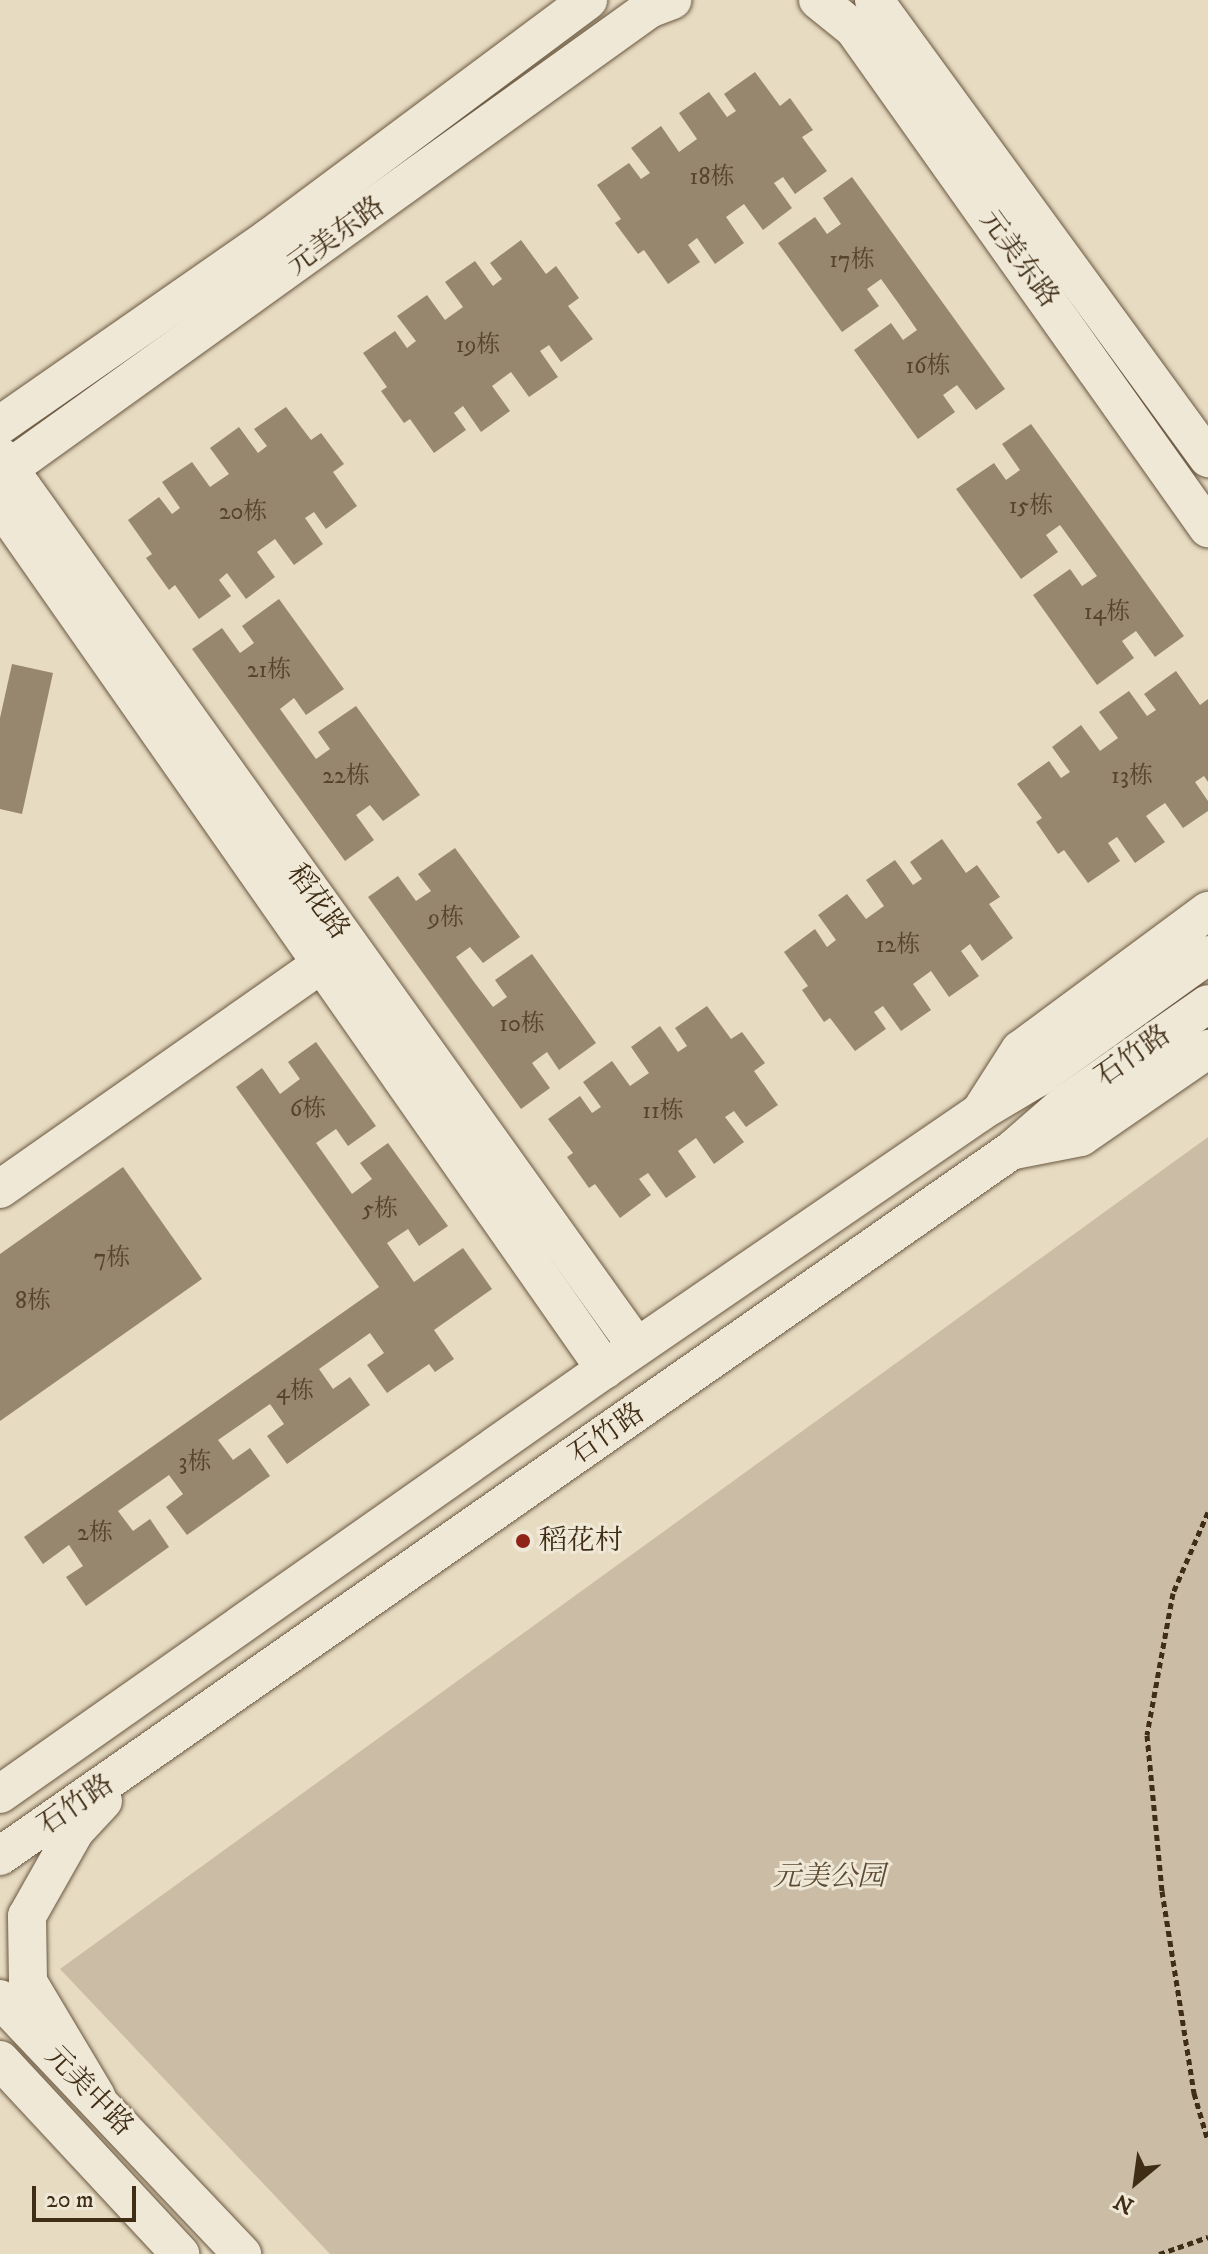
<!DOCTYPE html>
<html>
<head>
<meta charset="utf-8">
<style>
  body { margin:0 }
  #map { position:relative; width:1208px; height:2254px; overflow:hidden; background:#e7dbc2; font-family:"IM FELL DW Pica","Noto Serif SC",serif }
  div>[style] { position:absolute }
  .green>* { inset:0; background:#cbbda5 }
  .building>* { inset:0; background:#97876f }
  .path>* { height:5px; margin-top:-2.5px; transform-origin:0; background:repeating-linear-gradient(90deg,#402d15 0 6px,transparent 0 10px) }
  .roads { filter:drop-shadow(0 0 2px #6a5840) drop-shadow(0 0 2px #6a5840) }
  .minor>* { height:38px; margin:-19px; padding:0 19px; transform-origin:19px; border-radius:19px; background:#efe8d7 }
  .dots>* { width:22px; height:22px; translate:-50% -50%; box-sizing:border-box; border:4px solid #efe8d7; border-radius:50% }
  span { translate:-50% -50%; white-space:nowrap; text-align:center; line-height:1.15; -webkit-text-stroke:6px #efe8d7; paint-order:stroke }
  .number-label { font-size:24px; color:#56442c }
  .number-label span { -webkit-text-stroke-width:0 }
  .street-label { font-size:28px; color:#402d15 }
  .poi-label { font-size:28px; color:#402d15 }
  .left { translate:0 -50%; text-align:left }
  .park-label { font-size:28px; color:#5c4a32; font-style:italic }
  .north { position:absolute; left:1096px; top:2142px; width:80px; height:80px; -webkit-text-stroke:6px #efe8d7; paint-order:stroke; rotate:209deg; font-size:22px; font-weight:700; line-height:32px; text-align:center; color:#402d15 }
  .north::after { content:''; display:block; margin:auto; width:28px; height:36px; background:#402d15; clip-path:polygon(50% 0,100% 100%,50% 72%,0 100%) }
  .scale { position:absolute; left:32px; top:2186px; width:104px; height:36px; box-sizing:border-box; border:4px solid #402d15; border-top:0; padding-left:10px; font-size:24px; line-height:28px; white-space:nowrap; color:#402d15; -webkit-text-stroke:6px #efe8d7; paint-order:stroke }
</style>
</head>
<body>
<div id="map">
  <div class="green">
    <div style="clip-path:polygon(1208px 1137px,1208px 2254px,330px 2254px,60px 1969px)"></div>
  </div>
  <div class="building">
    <div style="clip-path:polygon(755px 72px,780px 106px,790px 98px,813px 130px,802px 137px,827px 171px,795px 194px,783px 177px,774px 183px,792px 208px,763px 230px,744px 204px,726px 217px,744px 243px,715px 264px,697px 238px,688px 245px,700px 262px,668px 284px,644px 250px,638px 254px,615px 223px,621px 219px,597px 185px,629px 163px,641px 179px,650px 173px,631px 148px,661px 126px,679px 152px,697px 139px,679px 113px,709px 92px,727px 117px,736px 111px,724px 94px)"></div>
    <div style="clip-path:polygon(852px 177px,1005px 389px,976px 410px,957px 385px,943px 395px,955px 412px,918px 439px,854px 350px,891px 323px,903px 340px,917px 330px,899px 304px,881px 279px,867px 289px,879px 306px,842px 332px,778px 243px,815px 217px,827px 234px,841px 224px,823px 198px)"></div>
    <div style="clip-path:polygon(521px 240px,546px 274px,556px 266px,579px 298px,568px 306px,593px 339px,561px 362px,549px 345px,540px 351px,558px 377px,529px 397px,511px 372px,492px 386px,510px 411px,481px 432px,463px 406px,454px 413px,466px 430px,434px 453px,410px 419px,404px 423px,381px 391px,387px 387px,363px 353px,395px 331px,407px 348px,416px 341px,397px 316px,427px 295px,445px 320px,463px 307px,445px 282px,475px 261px,493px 286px,502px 279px,490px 263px)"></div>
    <div style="clip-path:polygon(286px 407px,311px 440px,321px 433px,344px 464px,333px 472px,357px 506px,326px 529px,314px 512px,305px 518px,323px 544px,294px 565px,275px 539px,257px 552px,275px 577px,246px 599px,227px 573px,219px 580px,231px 596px,199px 619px,175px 585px,169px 590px,146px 558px,152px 554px,128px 520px,159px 497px,172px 514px,180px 508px,162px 482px,192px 462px,210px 487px,229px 474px,210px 448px,239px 427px,258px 453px,267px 446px,254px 429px)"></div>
    <div style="clip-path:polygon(1031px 424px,1184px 636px,1155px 657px,1136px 631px,1122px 641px,1134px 658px,1097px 685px,1033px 595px,1070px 569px,1082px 586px,1097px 576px,1060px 525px,1046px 535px,1058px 552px,1021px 579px,956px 489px,994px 463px,1006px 480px,1020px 470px,1002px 444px)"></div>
    <div style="clip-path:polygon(279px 599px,344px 689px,306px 715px,294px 698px,280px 709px,316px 759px,330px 749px,318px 732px,356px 706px,420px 795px,383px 821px,370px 805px,356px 815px,374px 840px,345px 861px,192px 649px,222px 628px,240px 653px,254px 643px,242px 626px)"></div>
    <div style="clip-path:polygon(12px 664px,53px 673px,22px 814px,0 809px,0 718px)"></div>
    <div style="clip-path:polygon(1176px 671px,1200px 705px,1208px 699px,1208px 782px,1204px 776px,1195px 782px,1208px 801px,1208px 811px,1183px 828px,1165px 803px,1146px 816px,1165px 842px,1135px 863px,1117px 837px,1108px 843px,1120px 861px,1088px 883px,1064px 850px,1058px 854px,1036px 822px,1042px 818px,1017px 784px,1049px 761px,1061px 778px,1070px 772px,1052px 747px,1081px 725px,1100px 751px,1118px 738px,1099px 712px,1129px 691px,1147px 716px,1156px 710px,1144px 694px)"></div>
    <div style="clip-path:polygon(942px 839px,966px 873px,977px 865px,1000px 897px,989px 904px,1013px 938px,982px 961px,970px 944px,961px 951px,979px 976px,949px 997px,931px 971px,913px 984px,931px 1010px,901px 1031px,883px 1006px,874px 1012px,886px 1029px,855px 1051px,830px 1018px,824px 1022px,802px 990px,808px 986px,784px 952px,815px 929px,827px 947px,836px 940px,818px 915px,847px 894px,866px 919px,884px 906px,866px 880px,895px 860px,913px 885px,922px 879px,910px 862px)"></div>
    <div style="clip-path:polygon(455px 848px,520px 937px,483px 963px,470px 947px,456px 957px,474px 982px,493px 1007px,507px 997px,495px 980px,532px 954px,596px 1043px,559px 1070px,547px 1052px,532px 1063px,550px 1088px,521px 1109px,368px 897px,398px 876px,416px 901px,431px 891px,418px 874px)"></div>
    <div style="clip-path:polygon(707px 1006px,731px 1039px,742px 1032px,765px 1063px,754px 1071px,778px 1105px,746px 1127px,734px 1111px,725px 1117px,744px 1142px,714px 1164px,696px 1138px,678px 1151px,696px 1177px,666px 1198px,648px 1173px,639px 1179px,651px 1195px,620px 1218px,595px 1184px,589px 1188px,567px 1157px,573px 1153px,548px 1119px,580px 1096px,592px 1113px,601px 1107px,583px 1082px,612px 1061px,630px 1086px,649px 1073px,631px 1047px,660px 1026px,678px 1052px,687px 1046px,675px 1028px)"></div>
    <div style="clip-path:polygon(316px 1042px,376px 1126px,348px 1146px,336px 1129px,316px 1143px,352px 1194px,372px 1179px,360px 1163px,388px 1143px,448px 1226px,419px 1246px,408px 1229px,387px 1243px,414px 1282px,463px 1248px,492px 1289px,434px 1330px,454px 1359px,435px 1372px,429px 1364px,387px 1393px,367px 1365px,384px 1353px,370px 1333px,319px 1369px,333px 1389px,350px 1377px,370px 1405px,287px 1464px,267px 1436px,284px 1424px,270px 1404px,218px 1440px,233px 1460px,250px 1448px,270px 1476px,187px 1535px,166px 1507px,183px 1494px,169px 1475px,118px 1511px,133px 1531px,150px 1519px,169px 1547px,86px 1606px,66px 1577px,83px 1566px,69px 1545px,43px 1564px,24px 1537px,379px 1287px,236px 1087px,262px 1068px,280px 1094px,300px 1079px,288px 1062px)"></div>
    <div style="clip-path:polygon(123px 1167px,202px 1279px,0 1421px,0 1254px)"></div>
  </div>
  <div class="path">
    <div style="left:1208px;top:1512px;width:88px;rotate:113.4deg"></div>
    <div style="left:1173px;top:1593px;width:144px;rotate:100.4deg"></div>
    <div style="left:1147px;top:1735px;width:157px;rotate:84.5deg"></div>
    <div style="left:1162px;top:1891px;width:205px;rotate:81deg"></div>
    <div style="left:1194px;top:2093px;width:50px;rotate:73.7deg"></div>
    <div style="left:1159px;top:2254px;width:52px;rotate:-19.1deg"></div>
  </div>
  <div class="roads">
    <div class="minor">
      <div style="left:818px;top:0;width:46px;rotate:38.9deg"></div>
      <div style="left:854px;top:29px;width:612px;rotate:54.65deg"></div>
      <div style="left:874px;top:0;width:567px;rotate:53.9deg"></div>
      <div style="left:0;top:425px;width:328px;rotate:-34.8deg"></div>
      <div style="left:269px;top:238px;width:398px;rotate:-36.7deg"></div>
      <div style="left:0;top:456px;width:1095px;rotate:54.44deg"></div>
      <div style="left:0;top:475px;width:799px;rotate:-35.68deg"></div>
      <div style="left:649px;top:9px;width:25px;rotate:-21deg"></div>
      <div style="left:0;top:504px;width:1056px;rotate:55.03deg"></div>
      <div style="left:984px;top:1106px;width:67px;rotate:-57.3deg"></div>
      <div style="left:1020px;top:1050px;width:234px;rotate:-36.5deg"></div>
      <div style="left:1014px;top:1150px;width:68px;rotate:-11deg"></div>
      <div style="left:1081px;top:1137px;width:155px;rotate:-34.7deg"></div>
      <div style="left:0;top:1189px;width:392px;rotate:-35deg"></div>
      <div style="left:0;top:1794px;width:739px;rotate:-35.09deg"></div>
      <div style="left:605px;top:1369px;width:455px;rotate:-34.4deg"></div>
      <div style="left:980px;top:1112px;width:66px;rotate:-30.8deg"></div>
      <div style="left:1037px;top:1078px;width:211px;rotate:-35.7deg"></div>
      <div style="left:0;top:1856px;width:1234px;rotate:-34.9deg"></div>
      <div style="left:1012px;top:1150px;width:70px;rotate:-41deg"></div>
      <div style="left:1065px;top:1104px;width:174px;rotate:-35deg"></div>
      <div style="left:0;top:1999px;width:352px;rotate:46.5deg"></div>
      <div style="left:0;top:2060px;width:265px;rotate:47.1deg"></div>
      <div style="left:96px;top:2096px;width:133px;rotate:-120.8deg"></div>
      <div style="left:28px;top:1982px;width:66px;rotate:-90.9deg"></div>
      <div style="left:27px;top:1916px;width:98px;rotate:-60.5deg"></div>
      <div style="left:75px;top:1831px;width:41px;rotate:-47deg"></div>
    </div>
  </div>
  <div class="dots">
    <div style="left:523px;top:1541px;background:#8f2418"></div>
  </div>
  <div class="number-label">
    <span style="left:712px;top:178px">18栋</span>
    <span style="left:852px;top:261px">17栋</span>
    <span style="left:478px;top:346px">19栋</span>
    <span style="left:928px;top:367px">16栋</span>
    <span style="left:1031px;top:507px">15栋</span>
    <span style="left:243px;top:513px">20栋</span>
    <span style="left:1107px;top:613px">14栋</span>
    <span style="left:269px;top:671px">21栋</span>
    <span style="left:346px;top:777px">22栋</span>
    <span style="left:1132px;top:777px">13栋</span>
    <span style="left:446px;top:919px">9栋</span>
    <span style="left:898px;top:946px">12栋</span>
    <span style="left:522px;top:1025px">10栋</span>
    <span style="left:308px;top:1110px">6栋</span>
    <span style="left:663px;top:1112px">11栋</span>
    <span style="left:380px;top:1210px">5栋</span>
    <span style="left:112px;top:1259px">7栋</span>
    <span style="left:33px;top:1302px">8栋</span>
    <span style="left:295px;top:1392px">4栋</span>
    <span style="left:195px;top:1463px">3栋</span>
    <span style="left:95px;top:1534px">2栋</span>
  </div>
  <div class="street-label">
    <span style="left:336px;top:236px;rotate:-36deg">元美东路</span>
    <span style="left:1019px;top:259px;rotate:54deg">元美东路</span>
    <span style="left:318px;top:902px;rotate:54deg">稻花路</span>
    <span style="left:1133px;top:1056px;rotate:-35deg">石竹路</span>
    <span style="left:607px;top:1434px;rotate:-35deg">石竹路</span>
    <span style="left:76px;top:1805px;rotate:-34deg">石竹路</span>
    <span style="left:89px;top:2091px;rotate:46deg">元美中路</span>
  </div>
  <div class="poi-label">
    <span class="left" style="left:539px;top:1541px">稻花村</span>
  </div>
  <div class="park-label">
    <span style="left:829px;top:1877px">元美公园</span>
  </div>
  <div class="north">N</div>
  <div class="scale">20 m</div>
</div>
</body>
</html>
